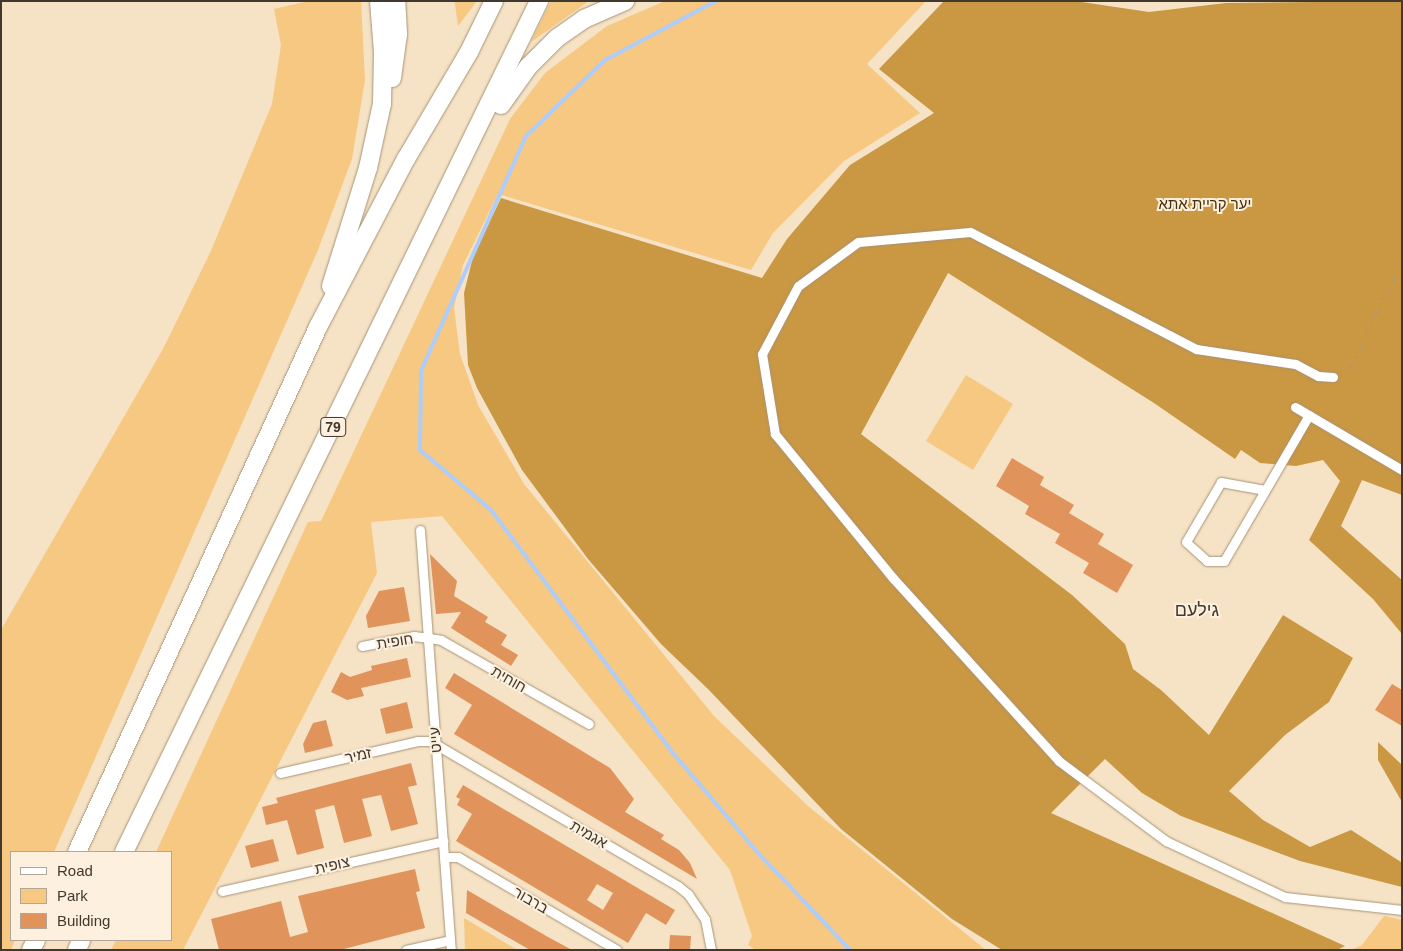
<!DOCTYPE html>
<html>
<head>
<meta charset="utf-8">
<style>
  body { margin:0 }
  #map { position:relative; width:1403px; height:951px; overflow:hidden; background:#f6e2c4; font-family:Helvetica,"Noto Sans Hebrew",sans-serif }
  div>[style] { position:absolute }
  .green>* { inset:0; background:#f6c881 }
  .forest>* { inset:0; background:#ca9743 }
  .stream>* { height:4px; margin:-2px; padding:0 2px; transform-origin:2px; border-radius:2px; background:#aecdfa }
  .building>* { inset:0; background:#e1935c }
  .path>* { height:2px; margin-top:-1px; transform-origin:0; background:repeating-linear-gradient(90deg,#a4957f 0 1px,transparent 0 5px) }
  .roads { filter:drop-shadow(0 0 1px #a69377) drop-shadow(0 0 1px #a69377) }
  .street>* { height:9px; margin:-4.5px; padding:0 4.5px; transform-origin:4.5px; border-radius:4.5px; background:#fff }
  .highway>* { height:18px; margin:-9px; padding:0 9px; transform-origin:9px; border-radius:9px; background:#fff }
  span { translate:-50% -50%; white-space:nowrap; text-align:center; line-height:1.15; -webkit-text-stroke:4px #fdf0de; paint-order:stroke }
  .shield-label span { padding:1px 4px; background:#fdf0de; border:1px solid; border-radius:4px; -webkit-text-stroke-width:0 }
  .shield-label { font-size:14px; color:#41392d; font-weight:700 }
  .park-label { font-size:15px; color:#45300b }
  .street-label { font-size:15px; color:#41392d }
  .quarter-label { font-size:18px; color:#41392d }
  .frame { position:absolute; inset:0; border:2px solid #41392d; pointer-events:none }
  .legend { position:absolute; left:10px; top:851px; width:162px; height:90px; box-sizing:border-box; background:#fdf0de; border:1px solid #b2a797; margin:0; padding:6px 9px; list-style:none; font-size:15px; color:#41392d }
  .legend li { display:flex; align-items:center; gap:10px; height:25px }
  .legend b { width:25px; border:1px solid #b2a797 }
</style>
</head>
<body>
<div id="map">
  <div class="green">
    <div style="clip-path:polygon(309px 1px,361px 1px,365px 80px,352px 159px,318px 250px,54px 852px,11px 852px,11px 940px,15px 940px,11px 950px,1px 950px,1px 630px,163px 349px,210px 253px,272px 104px,281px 45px,274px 9px)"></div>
    <div style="clip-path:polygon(454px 1px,477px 1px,458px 26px,455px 4px)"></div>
    <div style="clip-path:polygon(551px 1px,589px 1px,531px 42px)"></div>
    <div style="clip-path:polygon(665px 1px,926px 1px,867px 64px,920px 113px,844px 161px,773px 233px,751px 270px,498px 194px,463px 265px,454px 308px,460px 354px,478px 405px,524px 484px,714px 716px,808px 806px,986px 950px,756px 950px,748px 945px,752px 936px,730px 870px,442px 516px,371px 522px,377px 573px,183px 950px,111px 950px,116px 940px,171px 940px,171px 852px,156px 852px,308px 522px,321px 521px,510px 119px,545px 73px,607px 26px)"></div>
    <div style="clip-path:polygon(966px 375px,1013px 404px,973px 470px,926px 441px)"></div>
    <div style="clip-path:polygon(1384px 916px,1402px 920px,1402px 950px,1351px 950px,1362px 945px)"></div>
    <div style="clip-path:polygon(464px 918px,517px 950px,465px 950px)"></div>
  </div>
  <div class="forest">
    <div style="clip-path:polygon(944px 1px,1075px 1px,1149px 12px,1226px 3px,1402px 1px,1402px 495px,1362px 480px,1341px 526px,1402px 580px,1402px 634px,1373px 599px,1309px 540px,1340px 481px,1323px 460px,1296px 466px,1260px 463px,1241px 450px,1235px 459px,1154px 403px,948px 273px,861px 434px,1072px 595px,1125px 644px,1133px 669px,1161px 690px,1209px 735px,1283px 615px,1353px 658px,1329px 702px,1285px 735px,1229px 791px,1263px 820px,1310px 847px,1351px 830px,1401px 862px,1402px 887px,1300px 861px,1181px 816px,1142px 793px,1105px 759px,1051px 813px,1345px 946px,1337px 950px,1002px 950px,952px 919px,841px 829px,709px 690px,661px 644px,588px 559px,522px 470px,477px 388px,468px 365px,464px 293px,473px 257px,501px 198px,762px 278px,787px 239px,850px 165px,934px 113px,879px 69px)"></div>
    <div style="clip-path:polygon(1378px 742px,1402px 765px,1402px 802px,1378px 760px)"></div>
  </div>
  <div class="stream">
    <div style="left:716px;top:1px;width:126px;rotate:152deg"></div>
    <div style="left:605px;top:60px;width:110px;rotate:136.1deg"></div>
    <div style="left:526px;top:136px;width:257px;rotate:114.1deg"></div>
    <div style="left:421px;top:371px;width:79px;rotate:90.7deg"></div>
    <div style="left:420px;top:450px;width:93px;rotate:40.2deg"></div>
    <div style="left:491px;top:510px;width:302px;rotate:53.2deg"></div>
    <div style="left:672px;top:752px;width:133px;rotate:49.6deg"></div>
    <div style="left:758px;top:853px;width:134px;rotate:46.5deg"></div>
  </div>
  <div class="building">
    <div style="clip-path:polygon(1012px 458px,1044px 477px,1040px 485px,1074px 505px,1069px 513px,1104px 534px,1098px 544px,1133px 565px,1117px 593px,1083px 573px,1089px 563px,1055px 543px,1060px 534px,1025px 514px,1029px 506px,996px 486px)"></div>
    <div style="clip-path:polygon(430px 554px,457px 581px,454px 596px,488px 617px,485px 622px,507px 635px,501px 645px,518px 655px,511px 666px,451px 628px,461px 612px,436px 614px)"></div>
    <div style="clip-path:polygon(404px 587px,410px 621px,368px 628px,366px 616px,379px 591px)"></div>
    <div style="clip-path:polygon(407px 658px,411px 677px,361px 688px,364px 696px,347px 700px,331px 692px,341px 672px,350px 677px,372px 670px,371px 666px)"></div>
    <div style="clip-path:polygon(454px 673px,610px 768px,634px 799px,625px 812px,664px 835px,661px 839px,679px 850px,690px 863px,697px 879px,454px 734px,472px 705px,445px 688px)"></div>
    <div style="clip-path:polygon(1392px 684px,1402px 690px,1402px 726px,1375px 710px)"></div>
    <div style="clip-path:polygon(407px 702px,413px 728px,386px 734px,380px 709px)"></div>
    <div style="clip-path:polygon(326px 720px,333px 746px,305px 753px,303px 744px,313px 723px)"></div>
    <div style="clip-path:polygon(411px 763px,417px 785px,408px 787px,418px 824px,391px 831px,381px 795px,362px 799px,372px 836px,344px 843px,334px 805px,315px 810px,324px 848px,297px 855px,287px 820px,266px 825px,262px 807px,278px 803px,276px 798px)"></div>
    <div style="clip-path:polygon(evenodd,463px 785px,675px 910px,666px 925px,646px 913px,628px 943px,456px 841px,472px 814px,457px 805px,460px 799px,456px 797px,463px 785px,597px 884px,613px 893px,603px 910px,587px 900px,597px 884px)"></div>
    <div style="clip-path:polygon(273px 839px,279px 861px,251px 868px,245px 846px)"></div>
    <div style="clip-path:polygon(415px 869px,420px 891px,416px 892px,425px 928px,340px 950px,219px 950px,211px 919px,281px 901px,290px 937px,308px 932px,298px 896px)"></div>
    <div style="clip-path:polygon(467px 890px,548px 937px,572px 950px,530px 950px,466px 913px)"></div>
    <div style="clip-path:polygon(670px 935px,691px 936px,690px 950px,669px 950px)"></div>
  </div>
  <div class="path">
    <div style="left:1341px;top:372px;width:11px;rotate:-27deg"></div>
    <div style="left:1351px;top:367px;width:119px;rotate:-64.5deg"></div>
  </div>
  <div class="roads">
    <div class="street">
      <div style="left:1333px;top:377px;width:15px;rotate:-176deg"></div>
      <div style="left:1318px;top:376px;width:26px;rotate:-152deg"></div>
      <div style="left:1295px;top:364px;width:100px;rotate:-171.4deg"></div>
      <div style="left:1196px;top:349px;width:254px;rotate:-152.6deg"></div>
      <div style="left:970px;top:232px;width:112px;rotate:174.9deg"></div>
      <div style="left:858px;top:242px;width:74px;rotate:143.7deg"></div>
      <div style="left:798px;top:286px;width:77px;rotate:117.9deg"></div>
      <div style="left:762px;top:354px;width:81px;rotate:80.8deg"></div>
      <div style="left:775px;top:434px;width:186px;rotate:50.7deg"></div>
      <div style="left:893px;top:578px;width:247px;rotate:47.8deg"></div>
      <div style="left:1059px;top:761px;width:134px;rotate:36.8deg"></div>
      <div style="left:1166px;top:841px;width:132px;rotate:25.2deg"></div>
      <div style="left:1285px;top:897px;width:118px;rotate:6.3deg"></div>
      <div style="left:1295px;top:407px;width:124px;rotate:30.5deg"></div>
      <div style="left:1265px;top:490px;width:45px;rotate:-169.7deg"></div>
      <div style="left:1221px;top:482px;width:69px;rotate:120.3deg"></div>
      <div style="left:1186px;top:542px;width:28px;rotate:42deg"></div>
      <div style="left:1207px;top:561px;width:17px"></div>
      <div style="left:1224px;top:561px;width:169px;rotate:-59.8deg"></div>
      <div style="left:420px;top:530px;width:421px;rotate:85.8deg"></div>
      <div style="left:362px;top:646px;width:53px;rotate:-10.9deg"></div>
      <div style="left:414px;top:636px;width:27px;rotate:8deg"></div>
      <div style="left:441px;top:640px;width:170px;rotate:29.6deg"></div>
      <div style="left:280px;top:773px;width:141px;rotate:-13.1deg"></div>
      <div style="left:417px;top:741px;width:13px"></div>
      <div style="left:430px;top:741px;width:287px;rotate:30.3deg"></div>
      <div style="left:678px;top:886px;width:13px;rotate:39deg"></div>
      <div style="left:688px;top:894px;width:30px;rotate:56deg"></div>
      <div style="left:705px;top:919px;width:32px;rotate:79deg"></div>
      <div style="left:444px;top:857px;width:14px"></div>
      <div style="left:458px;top:857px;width:184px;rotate:30.3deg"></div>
      <div style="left:222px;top:891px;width:227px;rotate:-12.7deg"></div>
      <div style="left:406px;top:950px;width:45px;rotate:-12.8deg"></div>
    </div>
    <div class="highway">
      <div style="left:392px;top:78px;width:44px;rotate:-82.2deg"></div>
      <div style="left:398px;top:34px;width:33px;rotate:-93deg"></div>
      <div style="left:501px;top:105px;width:47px;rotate:-54.6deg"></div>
      <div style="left:528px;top:67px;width:41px;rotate:-45deg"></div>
      <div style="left:557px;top:38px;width:33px;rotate:-35deg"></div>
      <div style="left:584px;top:19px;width:45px;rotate:-23.7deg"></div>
      <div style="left:331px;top:286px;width:124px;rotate:-72.6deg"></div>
      <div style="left:368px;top:168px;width:66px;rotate:-77.7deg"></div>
      <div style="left:382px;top:104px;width:52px;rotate:-88.9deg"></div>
      <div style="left:383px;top:52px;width:51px;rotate:-94.5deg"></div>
      <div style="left:77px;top:852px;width:578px;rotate:-65.34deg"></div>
      <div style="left:318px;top:327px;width:190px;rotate:-62.4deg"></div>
      <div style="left:406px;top:159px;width:124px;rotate:-59.5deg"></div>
      <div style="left:469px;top:52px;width:57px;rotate:-63.9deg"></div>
      <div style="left:124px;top:852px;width:947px;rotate:-64deg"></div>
      <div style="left:31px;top:950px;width:11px;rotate:-63deg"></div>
      <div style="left:77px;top:950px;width:11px;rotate:-68deg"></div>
    </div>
  </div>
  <div class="shield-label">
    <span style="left:333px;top:427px">79</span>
  </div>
  <div class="park-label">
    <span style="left:1205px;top:204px">יער קריית אתא</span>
  </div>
  <div class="street-label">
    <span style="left:395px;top:641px;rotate:-9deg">חופית</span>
    <span style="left:509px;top:679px;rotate:30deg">חוחית</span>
    <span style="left:435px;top:740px;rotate:-94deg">עייט</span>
    <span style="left:358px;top:755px;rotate:-13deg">זמיר</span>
    <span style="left:589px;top:834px;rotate:30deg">אגמית</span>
    <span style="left:332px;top:865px;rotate:-13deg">צופית</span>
    <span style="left:531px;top:900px;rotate:30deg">ברבור</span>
  </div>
  <div class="quarter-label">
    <span style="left:1197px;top:610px">גילעם</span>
  </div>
  <div class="frame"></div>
  <ul class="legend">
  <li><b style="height:6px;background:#fff"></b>Road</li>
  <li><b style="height:14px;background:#f6c881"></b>Park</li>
  <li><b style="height:14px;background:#e1935c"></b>Building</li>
  </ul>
</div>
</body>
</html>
